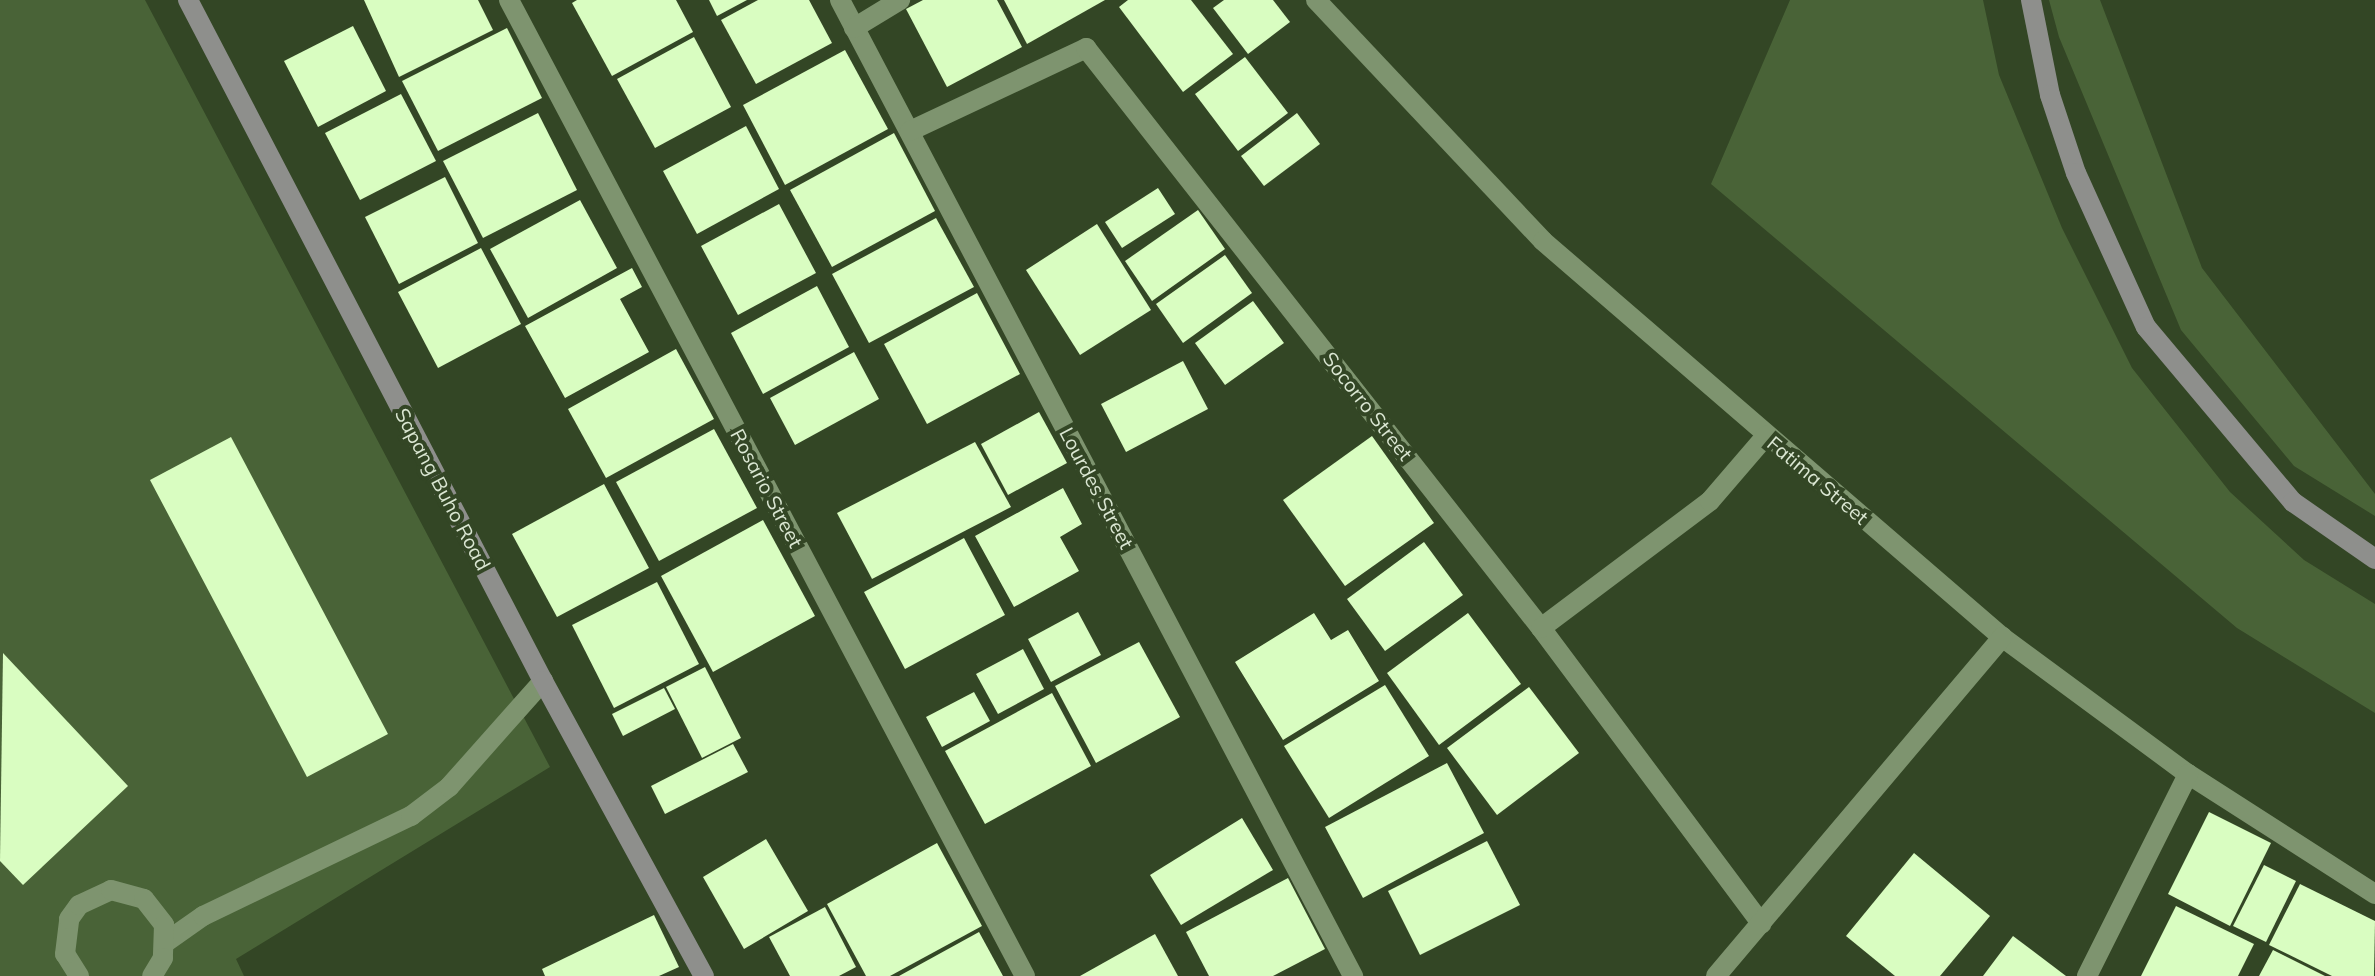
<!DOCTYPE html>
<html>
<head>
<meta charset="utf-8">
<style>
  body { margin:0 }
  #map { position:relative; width:2375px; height:976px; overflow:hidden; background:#334625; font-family:Mulish,sans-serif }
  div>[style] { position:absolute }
  .green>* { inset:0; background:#496337 }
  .building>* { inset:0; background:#d9fdc1 }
  .lane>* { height:20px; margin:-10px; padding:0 10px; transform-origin:10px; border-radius:10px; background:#7e946f }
  .street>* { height:20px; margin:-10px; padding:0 10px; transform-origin:10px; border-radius:10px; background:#7e946f }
  .secondary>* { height:20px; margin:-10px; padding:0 10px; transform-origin:10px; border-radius:10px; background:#8e8f8c }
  span { translate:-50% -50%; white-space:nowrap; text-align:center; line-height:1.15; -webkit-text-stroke:8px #334625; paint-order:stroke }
  .street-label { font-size:20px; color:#dbe7d3 }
</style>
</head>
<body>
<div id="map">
  <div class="green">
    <div style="clip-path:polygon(0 0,145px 0,550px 767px,236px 959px,244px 976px,0 976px)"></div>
    <div style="clip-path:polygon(1790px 0,1983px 0,1999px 75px,2062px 228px,2132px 368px,2230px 492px,2304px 560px,2375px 604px,2375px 713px,2237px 628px,1711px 184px)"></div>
    <div style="clip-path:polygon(2049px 0,2100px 0,2202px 268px,2375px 494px,2375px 516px,2294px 466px,2181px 330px,2059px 37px)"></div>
  </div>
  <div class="building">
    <div style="clip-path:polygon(364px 0,478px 0,493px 30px,399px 77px)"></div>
    <div style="clip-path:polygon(577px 0,676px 0,693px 32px,612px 76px,572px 3px)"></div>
    <div style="clip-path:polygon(709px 0,747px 0,717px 16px)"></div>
    <div style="clip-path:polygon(758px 0,809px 0,832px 43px,756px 84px,721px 20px)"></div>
    <div style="clip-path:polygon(923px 0,997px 0,1022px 47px,947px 87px,906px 9px)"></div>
    <div style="clip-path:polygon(1004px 0,1105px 0,1027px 44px)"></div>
    <div style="clip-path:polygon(1128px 0,1191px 0,1233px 54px,1183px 92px,1119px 7px)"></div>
    <div style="clip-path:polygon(1224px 0,1273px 0,1290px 22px,1248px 54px,1213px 8px)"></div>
    <div style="clip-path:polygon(353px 26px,386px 91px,318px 127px,284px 61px)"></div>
    <div style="clip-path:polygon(507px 28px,542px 98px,438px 151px,402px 81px)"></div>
    <div style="clip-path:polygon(694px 37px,731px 107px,655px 148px,617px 79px)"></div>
    <div style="clip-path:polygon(845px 50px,888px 129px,785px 185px,743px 105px)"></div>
    <div style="clip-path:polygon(1245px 57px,1288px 113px,1238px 151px,1195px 94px)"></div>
    <div style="clip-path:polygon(401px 94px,436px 161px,360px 200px,325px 133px)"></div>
    <div style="clip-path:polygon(538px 113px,577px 190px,483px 238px,443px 161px)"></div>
    <div style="clip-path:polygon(1297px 113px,1320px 144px,1264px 186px,1241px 156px)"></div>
    <div style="clip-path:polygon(746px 126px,779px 189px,697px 234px,663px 171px)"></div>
    <div style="clip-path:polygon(894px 133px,935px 211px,832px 267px,790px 190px)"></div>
    <div style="clip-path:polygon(445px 177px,478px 243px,399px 284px,365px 217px)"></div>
    <div style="clip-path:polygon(1158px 188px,1175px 214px,1122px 248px,1105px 222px)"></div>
    <div style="clip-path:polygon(580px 200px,617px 268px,528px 318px,490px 249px)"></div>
    <div style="clip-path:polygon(779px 204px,816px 273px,738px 315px,701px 246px)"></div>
    <div style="clip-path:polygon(1198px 210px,1225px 249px,1152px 301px,1125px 261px)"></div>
    <div style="clip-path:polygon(936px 218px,974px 287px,869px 343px,832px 274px)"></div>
    <div style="clip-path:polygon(1097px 224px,1151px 310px,1080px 355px,1026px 270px)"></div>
    <div style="clip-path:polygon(481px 248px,521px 324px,438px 368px,398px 292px)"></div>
    <div style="clip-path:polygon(1225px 255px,1252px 293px,1183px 343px,1156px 304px)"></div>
    <div style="clip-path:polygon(632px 268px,642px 287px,620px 299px,649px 352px,565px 398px,525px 326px)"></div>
    <div style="clip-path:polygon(817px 286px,849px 347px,763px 394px,731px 333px)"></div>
    <div style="clip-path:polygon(977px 293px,1020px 374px,927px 424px,884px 344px)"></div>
    <div style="clip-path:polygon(1253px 301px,1284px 343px,1225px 385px,1195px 343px)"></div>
    <div style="clip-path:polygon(676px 349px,714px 419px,606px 478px,568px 409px)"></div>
    <div style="clip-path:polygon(854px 352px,879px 399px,795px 445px,770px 398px)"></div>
    <div style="clip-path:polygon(1183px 361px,1208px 409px,1126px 452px,1101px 404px)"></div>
    <div style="clip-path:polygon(1039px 412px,1067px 463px,1008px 495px,981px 444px)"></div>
    <div style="clip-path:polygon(714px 429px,757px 508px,659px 561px,616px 482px)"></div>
    <div style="clip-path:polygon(1372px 436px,1434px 523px,1345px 586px,1283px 500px)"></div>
    <div style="clip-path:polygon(231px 437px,388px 734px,307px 777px,150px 480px)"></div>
    <div style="clip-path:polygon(975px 442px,1011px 507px,872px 579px,837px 513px)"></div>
    <div style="clip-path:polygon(604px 484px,649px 568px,557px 617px,512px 534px)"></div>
    <div style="clip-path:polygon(1063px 488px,1082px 524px,1060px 537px,1079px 571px,1014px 607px,975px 536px)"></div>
    <div style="clip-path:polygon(763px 520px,815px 616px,713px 672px,661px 576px)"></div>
    <div style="clip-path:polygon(964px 538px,1005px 615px,905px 669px,864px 592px)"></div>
    <div style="clip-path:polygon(1424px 542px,1463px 595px,1385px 651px,1347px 599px)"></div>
    <div style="clip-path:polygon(657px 582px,699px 664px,614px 708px,572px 625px)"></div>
    <div style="clip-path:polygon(1078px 612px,1101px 655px,1051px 682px,1028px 639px)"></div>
    <div style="clip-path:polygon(1314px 613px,1331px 640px,1348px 630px,1379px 681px,1283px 740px,1235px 662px)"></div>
    <div style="clip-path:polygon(1468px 613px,1521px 684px,1439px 745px,1387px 673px)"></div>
    <div style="clip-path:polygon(1139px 642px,1180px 717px,1096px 763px,1055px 686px)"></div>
    <div style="clip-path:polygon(1023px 649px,1044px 689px,998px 714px,976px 674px)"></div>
    <div style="clip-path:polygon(3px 653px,128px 786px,23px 885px,0 861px)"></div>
    <div style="clip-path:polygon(705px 667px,741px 738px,702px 758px,666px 687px)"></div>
    <div style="clip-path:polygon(1385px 685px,1429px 756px,1329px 818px,1284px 746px)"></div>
    <div style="clip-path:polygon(1529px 687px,1579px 753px,1497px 815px,1447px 748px)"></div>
    <div style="clip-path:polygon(664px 688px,675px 709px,623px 736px,612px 714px)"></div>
    <div style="clip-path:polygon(974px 692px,990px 721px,942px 747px,926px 717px)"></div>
    <div style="clip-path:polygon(1052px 693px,1091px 766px,985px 824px,945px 751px)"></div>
    <div style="clip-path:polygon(733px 744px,748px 772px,665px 814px,651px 786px)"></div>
    <div style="clip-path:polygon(1447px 763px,1484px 833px,1363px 898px,1325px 827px)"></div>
    <div style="clip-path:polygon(2209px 812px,2271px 843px,2230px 926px,2168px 894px)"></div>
    <div style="clip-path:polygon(1242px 818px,1273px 870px,1181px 925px,1150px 875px)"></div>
    <div style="clip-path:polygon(766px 839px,808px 911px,744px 949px,703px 877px)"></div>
    <div style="clip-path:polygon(1487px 841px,1520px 905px,1420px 955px,1388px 891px)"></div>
    <div style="clip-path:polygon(937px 843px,982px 926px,890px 976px,866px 976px,827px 904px)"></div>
    <div style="clip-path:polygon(1914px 853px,1990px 916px,1940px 976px,1895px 976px,1846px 936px)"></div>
    <div style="clip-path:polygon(2264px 865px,2296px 881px,2266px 942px,2233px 926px)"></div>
    <div style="clip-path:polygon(1288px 878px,1325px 949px,1273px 976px,1209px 976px,1186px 932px)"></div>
    <div style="clip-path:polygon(2300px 884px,2375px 921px,2374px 976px,2332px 976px,2269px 945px)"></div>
    <div style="clip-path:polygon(2176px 906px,2254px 944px,2238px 976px,2141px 976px)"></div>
    <div style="clip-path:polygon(825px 907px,856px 967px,839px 976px,790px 976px,769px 937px)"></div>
    <div style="clip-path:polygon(654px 915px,679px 967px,659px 976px,545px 976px,542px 969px)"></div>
    <div style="clip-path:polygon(979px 932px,1003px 976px,899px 976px)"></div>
    <div style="clip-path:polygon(1155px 934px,1178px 976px,1080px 976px)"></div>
    <div style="clip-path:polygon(2013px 936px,2066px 976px,1983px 976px)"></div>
    <div style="clip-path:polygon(2273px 950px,2325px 976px,2259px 976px)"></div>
  </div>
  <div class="lane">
    <div style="left:166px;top:942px;width:45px;rotate:-35.1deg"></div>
    <div style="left:203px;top:916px;width:231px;rotate:-25.7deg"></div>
    <div style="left:411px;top:816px;width:48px;rotate:-37.3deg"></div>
    <div style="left:449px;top:787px;width:142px;rotate:-48.4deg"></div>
    <div style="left:79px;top:976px;width:26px;rotate:-122deg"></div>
    <div style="left:65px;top:954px;width:35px;rotate:-83deg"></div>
    <div style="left:69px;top:919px;width:17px;rotate:-54deg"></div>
    <div style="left:79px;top:905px;width:35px;rotate:-25deg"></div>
    <div style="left:111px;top:890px;width:34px;rotate:15deg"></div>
    <div style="left:144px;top:899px;width:33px;rotate:52deg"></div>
    <div style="left:164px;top:925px;width:33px;rotate:92deg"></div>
    <div style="left:163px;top:958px;width:21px;rotate:121deg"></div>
  </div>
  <div class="street">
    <div style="left:509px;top:0;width:1104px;rotate:62.14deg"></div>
    <div style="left:840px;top:0;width:1103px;rotate:62.27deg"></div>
    <div style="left:1316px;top:0;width:331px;rotate:46.7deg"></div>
    <div style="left:1543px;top:241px;width:606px;rotate:40.79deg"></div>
    <div style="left:2002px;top:637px;width:231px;rotate:36.4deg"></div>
    <div style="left:2188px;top:774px;width:222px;rotate:32.7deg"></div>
    <div style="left:854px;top:28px;width:54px;rotate:-31.3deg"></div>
    <div style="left:910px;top:131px;width:195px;rotate:-25.2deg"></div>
    <div style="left:1086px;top:48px;width:737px;rotate:51.89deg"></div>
    <div style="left:1541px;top:628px;width:369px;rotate:53.3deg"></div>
    <div style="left:1541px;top:628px;width:211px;rotate:-36.9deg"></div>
    <div style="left:1710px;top:501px;width:86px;rotate:-49.3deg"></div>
    <div style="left:1716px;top:976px;width:444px;rotate:-49.8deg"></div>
    <div style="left:2087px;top:976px;width:226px;rotate:-63.4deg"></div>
  </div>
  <div class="secondary">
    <div style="left:188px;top:0;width:768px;rotate:62.47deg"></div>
    <div style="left:543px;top:681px;width:336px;rotate:61.4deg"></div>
    <div style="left:2031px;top:0;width:97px;rotate:78.7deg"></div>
    <div style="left:2050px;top:95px;width:82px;rotate:71.6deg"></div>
    <div style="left:2076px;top:173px;width:169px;rotate:65.6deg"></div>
    <div style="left:2146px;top:327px;width:229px;rotate:50deg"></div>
    <div style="left:2293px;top:502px;width:100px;rotate:34.8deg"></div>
  </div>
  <div class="street-label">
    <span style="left:1368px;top:406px;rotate:52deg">Socorro Street</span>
    <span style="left:1818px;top:480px;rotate:40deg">Fatima Street</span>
    <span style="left:767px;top:488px;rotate:62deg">Rosario Street</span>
    <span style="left:1097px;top:488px;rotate:62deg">Lourdes Street</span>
    <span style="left:443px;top:489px;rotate:62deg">Sapang Buho Road</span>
  </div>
</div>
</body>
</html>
